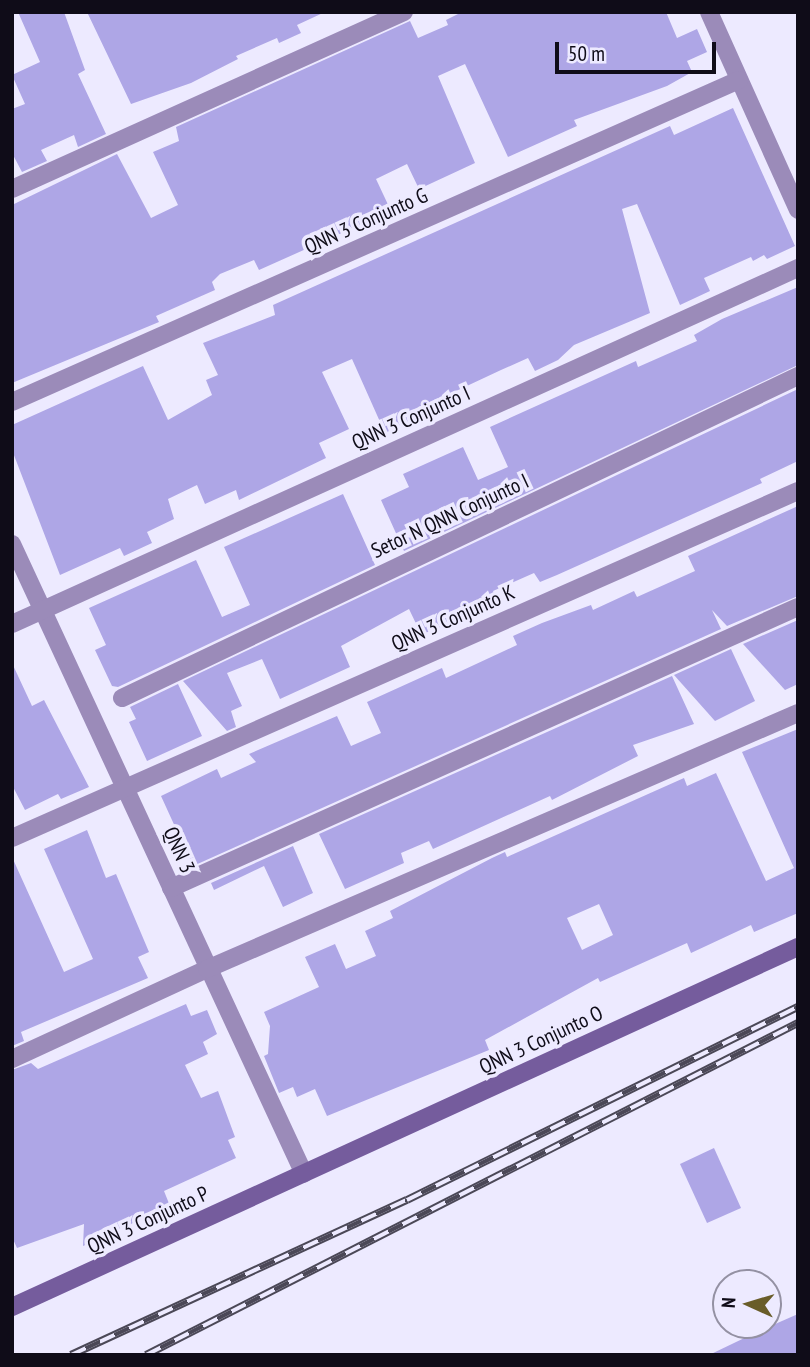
<!DOCTYPE html>
<html>
<head>
<meta charset="utf-8">
<style>
  body { margin:0 }
  #map { position:relative; width:810px; height:1367px; overflow:hidden; background:#edeaff; font-family:"PT Sans Narrow",sans-serif }
  div>[style] { position:absolute }
  .building>* { inset:0; background:#aea6e6 }
  .street>* { height:18px; margin:-9px; padding:0 9px; transform-origin:9px; border-radius:9px; background:#9b8bb9 }
  .secondary>* { height:18px; margin:-9px; padding:0 9px; transform-origin:9px; border-radius:9px; background:#755c9d }
  .rail>* { height:8px; margin-top:-4px; transform-origin:0; background:repeating-linear-gradient(90deg,#edeaff 0 16px,#4b4857 0 32px); box-sizing:border-box; border-block:2px solid #4b4857 }
  span { translate:-50% -50%; white-space:nowrap; text-align:center; line-height:1.15; -webkit-text-stroke:7px #edeaff; paint-order:stroke }
  .street-label { font-size:21px; color:#0f0c18 }
  .frame { position:absolute; inset:0; border:14px solid #0f0c18; pointer-events:none }
  .north { position:absolute; left:712px; top:1269px; width:70px; height:70px; box-sizing:border-box; background:#edeaff; border:2px solid #9491a3; border-radius:50%; rotate:274deg; font-size:19px; font-weight:700; line-height:28px; text-align:center; color:#0f0c18 }
  .north::after { content:''; display:block; margin:auto; width:24px; height:32px; background:#695c29; clip-path:polygon(50% 0,100% 100%,50% 72%,0 100%) }
  .scale { position:absolute; left:555px; top:42px; width:161px; height:32px; box-sizing:border-box; border:4px solid #0f0c18; border-top:0; padding-left:9px; font-size:21px; line-height:24px; white-space:nowrap; color:#0f0c18; -webkit-text-stroke:5px #edeaff; paint-order:stroke }
</style>
</head>
<body>
<div id="map">
  <div class="building">
    <div style="clip-path:polygon(18px 12px,64px 12px,85px 70px,78px 74px,106px 134px,78px 147px,74px 135px,41px 150px,47px 161px,22px 172px,12px 153px,12px 109px,25px 104px,12px 75px,40px 62px)"></div>
    <div style="clip-path:polygon(87px 12px,325px 12px,297px 25px,301px 33px,279px 43px,277px 38px,236px 56px,238px 59px,191px 83px,131px 104px)"></div>
    <div style="clip-path:polygon(462px 12px,666px 12px,677px 38px,697px 29px,707px 52px,687px 61px,692px 72px,667px 86px,574px 120px,577px 126px,508px 157px,465px 64px,438px 76px,475px 163px,419px 189px,407px 164px,376px 179px,391px 211px,259px 270px,254px 260px,220px 274px,212px 282px,215px 290px,156px 316px,159px 322px,12px 383px,12px 205px,117px 154px,151px 218px,178px 205px,153px 152px,179px 141px,176px 127px,410px 21px,418px 38px,448px 25px,446px 20px)"></div>
    <div style="clip-path:polygon(733px 108px,795px 246px,767px 259px,764px 255px,753px 261px,751px 257px,704px 278px,710px 291px,680px 305px,637px 204px,622px 209px,650px 313px,574px 345px,558px 360px,535px 371px,528px 358px,501px 370px,454px 392px,457px 399px,385px 433px,352px 359px,322px 372px,349px 429px,319px 443px,326px 458px,239px 500px,236px 490px,205px 504px,197px 485px,168px 499px,174px 519px,147px 532px,152px 543px,124px 556px,120px 548px,60px 575px,12px 450px,12px 425px,143px 366px,168px 420px,212px 395px,206px 380px,218px 375px,203px 343px,275px 315px,273px 305px,670px 126px,674px 135px)"></div>
    <div style="clip-path:polygon(798px 287px,798px 365px,404px 551px,381px 500px,409px 487px,403px 474px,463px 447px,478px 480px,508px 467px,490px 427px,636px 361px,638px 367px,697px 341px,694px 335px,722px 319px)"></div>
    <div style="clip-path:polygon(798px 389px,798px 461px,760px 479px,762px 483px,557px 575px,540px 582px,534px 573px,493px 591px,497px 601px,438px 629px,421px 634px,409px 609px,341px 646px,350px 667px,280px 699px,262px 659px,227px 673px,242px 706px,231px 711px,236px 727px,227px 731px,183px 681px)"></div>
    <div style="clip-path:polygon(343px 494px,375px 565px,118px 687px,112px 686px,95px 650px,106px 645px,89px 608px,196px 560px,222px 617px,250px 605px,224px 547px)"></div>
    <div style="clip-path:polygon(798px 506px,798px 596px,727px 626px,712px 610px,721px 629px,193px 866px,161px 796px,217px 769px,221px 778px,256px 762px,249px 754px,337px 716px,351px 746px,381px 733px,367px 702px,442px 668px,446px 678px,517px 645px,513px 636px,542px 623px,591px 605px,593px 610px,634px 591px,637px 597px,695px 571px,688px 556px)"></div>
    <div style="clip-path:polygon(798px 620px,798px 684px,785px 690px,743px 644px)"></div>
    <div style="clip-path:polygon(731px 649px,755px 701px,715px 721px,674px 675px)"></div>
    <div style="clip-path:polygon(12px 663px,32px 706px,44px 700px,89px 787px,61px 799px,58px 794px,25px 810px,12px 785px)"></div>
    <div style="clip-path:polygon(672px 676px,694px 724px,633px 745px,638px 756px,552px 800px,550px 796px,433px 849px,429px 841px,401px 853px,404px 863px,345px 889px,319px 834px)"></div>
    <div style="clip-path:polygon(178px 684px,202px 736px,147px 761px,129px 722px,136px 719px,130px 707px)"></div>
    <div style="clip-path:polygon(evenodd,798px 729px,798px 913px,754px 932px,751px 925px,691px 953px,687px 943px,600px 982px,598px 978px,485px 1040px,489px 1050px,327px 1116px,315px 1089px,297px 1097px,293px 1087px,279px 1093px,264px 1056px,268px 1054px,270px 1026px,264px 1012px,319px 987px,305px 957px,335px 944px,346px 969px,376px 956px,365px 931px,393px 918px,390px 911px,492px 858px,505px 852px,507px 857px,684px 778px,687px 786px,716px 773px,766px 881px,794px 868px,742px 752px,798px 729px,599px 904px,613px 935px,582px 950px,567px 918px,599px 904px)"></div>
    <div style="clip-path:polygon(87px 830px,106px 878px,116px 874px,149px 952px,138px 957px,148px 978px,21px 1032px,24px 1041px,12px 1046px,12px 857px,64px 972px,93px 959px,44px 849px)"></div>
    <div style="clip-path:polygon(293px 846px,313px 893px,283px 907px,264px 866px,214px 890px,211px 883px)"></div>
    <div style="clip-path:polygon(186px 1004px,191px 1016px,207px 1010px,217px 1034px,203px 1042px,208px 1054px,185px 1065px,201px 1098px,218px 1091px,235px 1137px,228px 1140px,236px 1158px,164px 1191px,170px 1206px,83px 1246px,84px 1224px,17px 1248px,12px 1237px,12px 1070px,31px 1063px,38px 1069px)"></div>
    <div style="clip-path:polygon(714px 1148px,741px 1208px,707px 1223px,680px 1164px)"></div>
    <div style="clip-path:polygon(798px 1314px,798px 1355px,709px 1355px,759px 1331px)"></div>
  </div>
  <div class="street">
    <div style="left:709px;top:12px;width:217px;rotate:65.8deg"></div>
    <div style="left:12px;top:189px;width:430px;rotate:-24.3deg"></div>
    <div style="left:12px;top:402px;width:795px;rotate:-23.89deg"></div>
    <div style="left:12px;top:544px;width:694px;rotate:65.13deg"></div>
    <div style="left:12px;top:624px;width:863px;rotate:-24.37deg"></div>
    <div style="left:122px;top:698px;width:749px;rotate:-25.47deg"></div>
    <div style="left:12px;top:838px;width:859px;rotate:-23.82deg"></div>
    <div style="left:171px;top:888px;width:687px;rotate:-24.14deg"></div>
    <div style="left:12px;top:1059px;width:215px;rotate:-24.8deg"></div>
    <div style="left:207px;top:969px;width:644px;rotate:-23.42deg"></div>
  </div>
  <div class="secondary">
    <div style="left:12px;top:1307px;width:865px;rotate:-24.61deg"></div>
  </div>
  <div class="rail">
    <div style="left:71px;top:1355px;width:370px;rotate:-24.8deg"></div>
    <div style="left:407px;top:1200px;width:436px;rotate:-26.3deg"></div>
    <div style="left:146px;top:1355px;width:732px;rotate:-26.99deg"></div>
  </div>
  <div class="street-label">
    <span style="left:366px;top:221px;rotate:-24deg">QNN 3 Conjunto G</span>
    <span style="left:411px;top:418px;rotate:-24deg">QNN 3 Conjunto I</span>
    <span style="left:450px;top:516px;rotate:-25deg">Setor N QNN Conjunto I</span>
    <span style="left:453px;top:618px;rotate:-24deg">QNN 3 Conjunto K</span>
    <span style="left:179px;top:850px;rotate:66deg">QNN 3</span>
    <span style="left:541px;top:1040px;rotate:-25deg">QNN 3 Conjunto O</span>
    <span style="left:148px;top:1220px;rotate:-25deg">QNN 3 Conjunto P</span>
  </div>
  <div class="frame"></div>
  <div class="north">N</div>
  <div class="scale">50 m</div>
</div>
</body>
</html>
